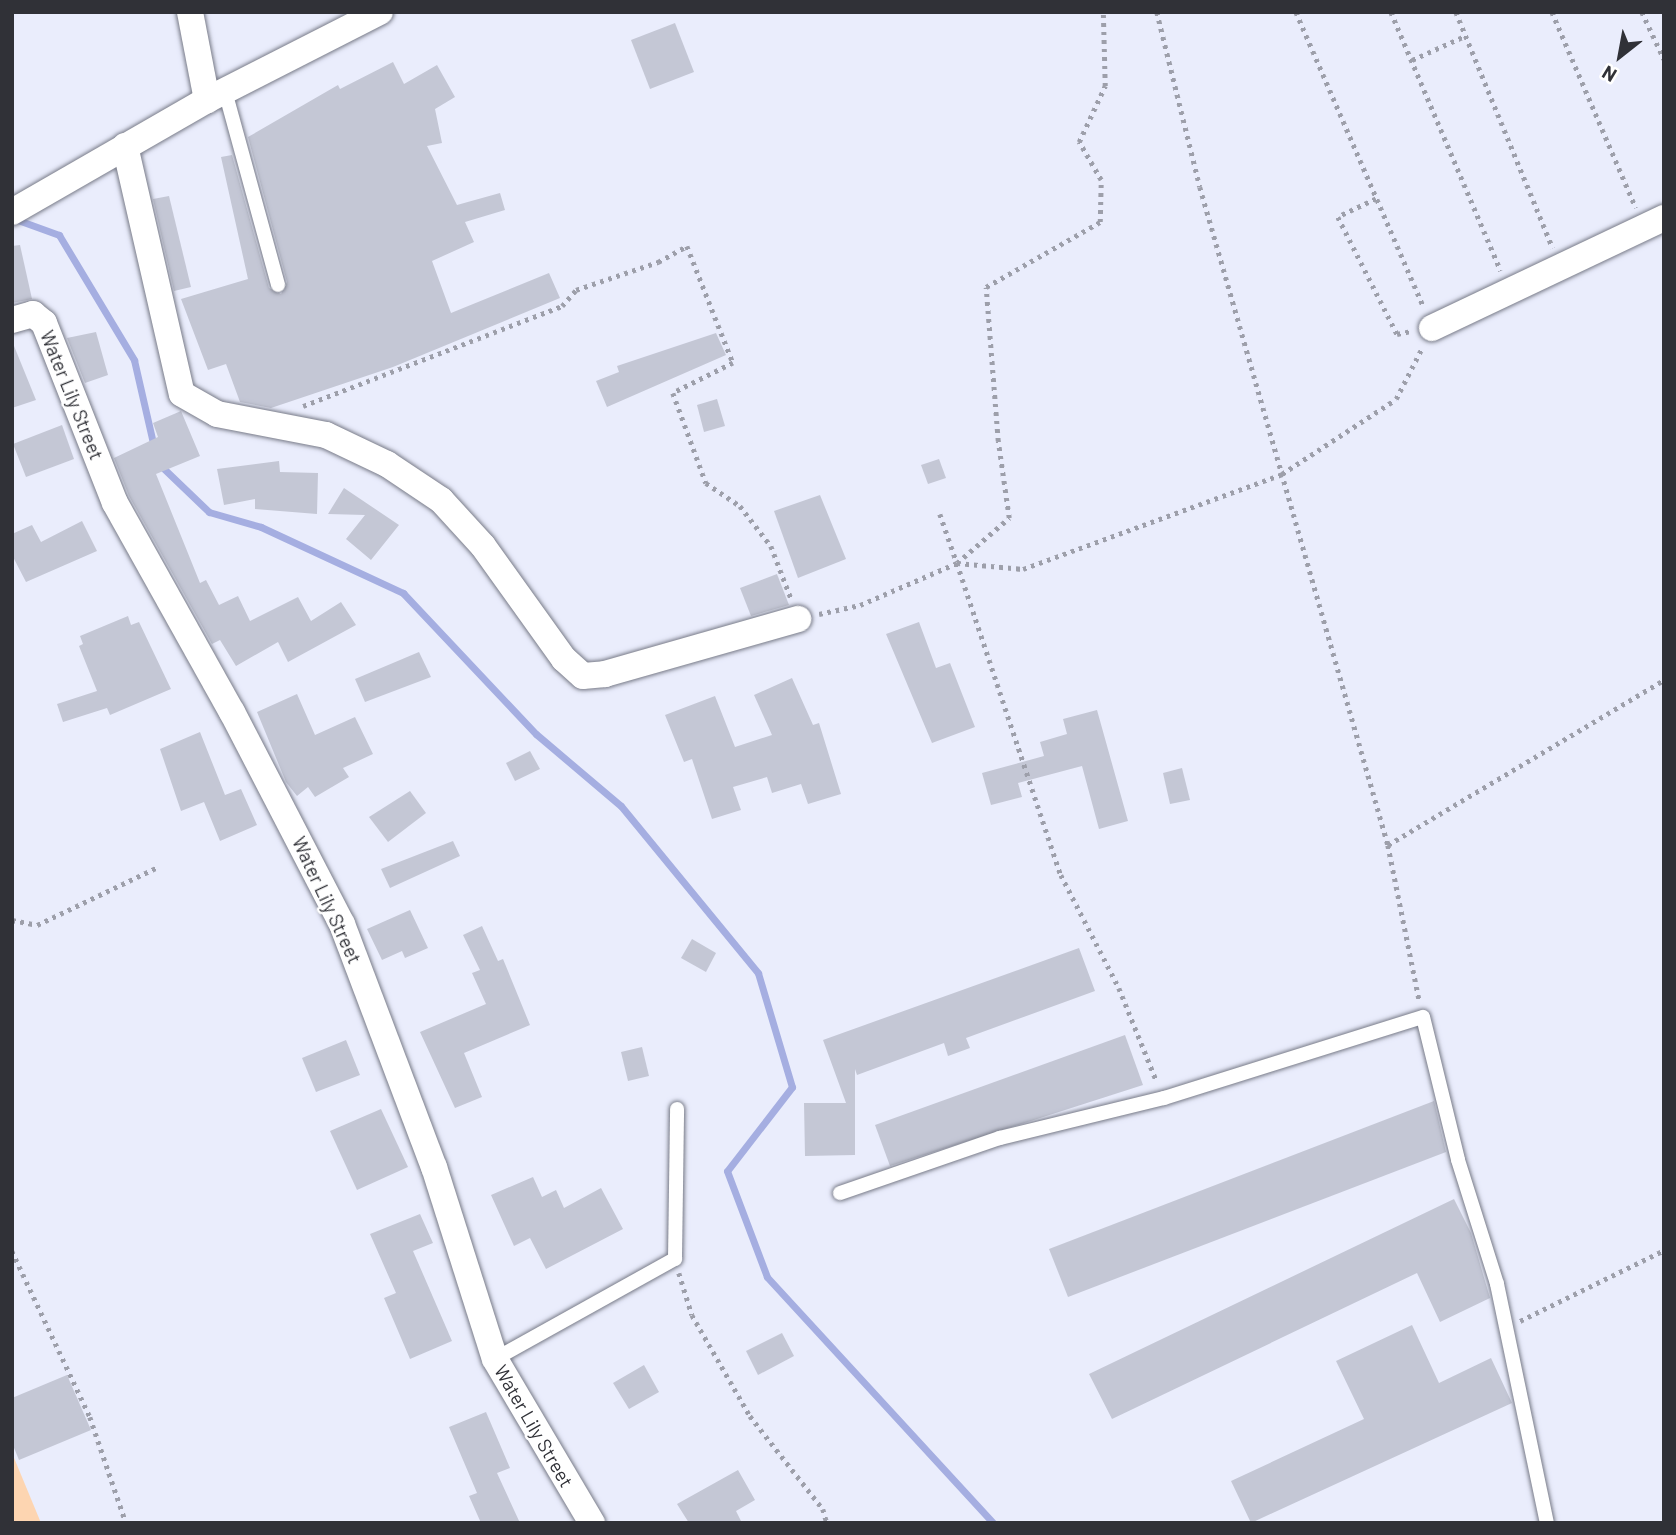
<!DOCTYPE html>
<html>
<head>
<meta charset="utf-8">
<style>
  body { margin:0 }
  #map { position:relative; width:1676px; height:1535px; overflow:hidden; background:#eaedfc; font-family:Barlow,sans-serif }
  div>[style] { position:absolute }
  .green>* { inset:0; background:#fdd5b1 }
  .stream>* { height:7px; margin:-3.5px; padding:0 3.5px; transform-origin:3.5px; border-radius:3.5px; background:#a5aee1 }
  .building>* { inset:0; background:#c4c7d5 }
  .path>* { height:4.5px; margin-top:-2.25px; transform-origin:0; background:repeating-linear-gradient(90deg,#9d9faa 0 3.5px,transparent 0 8.5px) }
  .roads { filter:drop-shadow(0 0 2px #787b88) drop-shadow(0 0 2px #787b88) }
  .service>* { height:14px; margin:-7px; padding:0 7px; transform-origin:7px; border-radius:7px; background:#fff }
  .minor>* { height:26px; margin:-13px; padding:0 13px; transform-origin:13px; border-radius:13px; background:#fff }
  span { translate:-50% -50%; white-space:nowrap; text-align:center; line-height:1.15; -webkit-text-stroke:5px #fff; paint-order:stroke }
  .street-label { font-size:19px; color:#303137 }
  .frame { position:absolute; inset:0; border:14px solid #303137; pointer-events:none }
  .north { position:absolute; left:1585px; top:21px; width:70px; height:70px; -webkit-text-stroke:5px #fff; paint-order:stroke; rotate:211deg; font-size:19px; font-weight:700; line-height:28px; text-align:center; color:#303137 }
  .north::after { content:''; display:block; margin:auto; width:24px; height:32px; background:#303137; clip-path:polygon(50% 0,100% 100%,50% 72%,0 100%) }
</style>
</head>
<body>
<div id="map">
  <div class="green">
    <div style="clip-path:polygon(12px 1453px,41px 1523px,12px 1523px)"></div>
  </div>
  <div class="stream">
    <div style="left:15px;top:219px;width:47px;rotate:20deg"></div>
    <div style="left:59px;top:235px;width:146px;rotate:59deg"></div>
    <div style="left:134px;top:360px;width:89px;rotate:77.1deg"></div>
    <div style="left:160px;top:465px;width:68px;rotate:43.8deg"></div>
    <div style="left:209px;top:512px;width:54px;rotate:16.1deg"></div>
    <div style="left:261px;top:527px;width:157px;rotate:24.9deg"></div>
    <div style="left:403px;top:593px;width:194px;rotate:46.7deg"></div>
    <div style="left:536px;top:734px;width:111px;rotate:40.3deg"></div>
    <div style="left:621px;top:806px;width:216px;rotate:50.6deg"></div>
    <div style="left:758px;top:973px;width:119px;rotate:73.4deg"></div>
    <div style="left:792px;top:1087px;width:106px;rotate:127.7deg"></div>
    <div style="left:727px;top:1171px;width:113px;rotate:69.3deg"></div>
    <div style="left:767px;top:1277px;width:334px;rotate:47.4deg"></div>
  </div>
  <div class="building">
    <div style="clip-path:polygon(675px 23px,694px 72px,650px 89px,631px 40px)"></div>
    <div style="clip-path:polygon(393px 62px,404px 84px,437px 65px,455px 97px,435px 109px,442px 143px,427px 146px,457px 205px,500px 193px,505px 210px,465px 222px,474px 242px,432px 261px,451px 313px,549px 273px,560px 298px,393px 367px,271px 408px,240px 402px,226px 364px,208px 370px,181px 299px,248px 279px,221px 157px,232px 155px,269px 288px,281px 294px,287px 282px,248px 137px,338px 85px,340px 89px)"></div>
    <div style="clip-path:polygon(169px 196px,191px 287px,174px 291px,153px 199px)"></div>
    <div style="clip-path:polygon(20px 245px,32px 299px,12px 303px,12px 246px)"></div>
    <div style="clip-path:polygon(96px 332px,108px 375px,85px 383px,67px 338px)"></div>
    <div style="clip-path:polygon(716px 333px,726px 355px,607px 407px,596px 381px,619px 372px,617px 366px)"></div>
    <div style="clip-path:polygon(12px 341px,36px 400px,12px 408px)"></div>
    <div style="clip-path:polygon(717px 399px,725px 426px,704px 432px,697px 405px)"></div>
    <div style="clip-path:polygon(181px 411px,200px 456px,156px 474px,200px 583px,206px 580px,219px 605px,238px 596px,250px 621px,298px 597px,311px 621px,341px 602px,356px 625px,288px 662px,278px 642px,236px 666px,220px 640px,212px 644px,129px 496px,114px 458px,158px 437px,153px 423px)"></div>
    <div style="clip-path:polygon(62px 425px,74px 459px,26px 477px,13px 444px)"></div>
    <div style="clip-path:polygon(939px 459px,946px 478px,928px 484px,921px 465px)"></div>
    <div style="clip-path:polygon(279px 461px,280px 472px,318px 473px,317px 514px,255px 509px,255px 499px,224px 505px,217px 469px)"></div>
    <div style="clip-path:polygon(344px 488px,399px 525px,371px 560px,346px 539px,365px 515px,328px 514px)"></div>
    <div style="clip-path:polygon(820px 495px,846px 559px,798px 578px,774px 511px)"></div>
    <div style="clip-path:polygon(82px 521px,97px 551px,26px 582px,12px 555px,12px 534px,32px 525px,41px 542px)"></div>
    <div style="clip-path:polygon(777px 574px,789px 605px,751px 616px,740px 588px)"></div>
    <div style="clip-path:polygon(128px 616px,131px 625px,139px 622px,171px 689px,110px 715px,107px 708px,63px 722px,57px 704px,97px 691px,79px 646px,83px 644px,80px 636px)"></div>
    <div style="clip-path:polygon(919px 622px,936px 668px,950px 663px,975px 727px,932px 743px,886px 634px)"></div>
    <div style="clip-path:polygon(419px 652px,431px 677px,365px 702px,355px 679px)"></div>
    <div style="clip-path:polygon(792px 678px,813px 725px,819px 723px,841px 794px,808px 804px,801px 784px,772px 793px,767px 777px,733px 787px,741px 810px,712px 819px,692px 759px,684px 762px,665px 715px,715px 696px,735px 747px,772px 735px,754px 695px)"></div>
    <div style="clip-path:polygon(297px 694px,315px 735px,355px 717px,373px 754px,343px 768px,349px 777px,315px 797px,308px 787px,297px 796px,286px 782px,257px 712px)"></div>
    <div style="clip-path:polygon(1097px 710px,1128px 821px,1099px 829px,1082px 766px,1018px 783px,1022px 797px,991px 805px,982px 773px,1044px 756px,1040px 742px,1067px 734px,1063px 719px)"></div>
    <div style="clip-path:polygon(200px 732px,225px 795px,241px 789px,257px 825px,220px 841px,204px 802px,181px 811px,160px 749px)"></div>
    <div style="clip-path:polygon(530px 751px,540px 769px,515px 781px,506px 763px)"></div>
    <div style="clip-path:polygon(1182px 768px,1190px 800px,1170px 804px,1163px 773px)"></div>
    <div style="clip-path:polygon(410px 791px,426px 813px,388px 842px,369px 817px)"></div>
    <div style="clip-path:polygon(453px 841px,460px 856px,390px 888px,381px 869px)"></div>
    <div style="clip-path:polygon(410px 910px,428px 948px,405px 958px,402px 951px,382px 960px,367px 929px)"></div>
    <div style="clip-path:polygon(482px 926px,498px 961px,503px 959px,530px 1025px,464px 1053px,482px 1097px,455px 1108px,420px 1032px,486px 1004px,472px 973px,480px 970px,463px 935px)"></div>
    <div style="clip-path:polygon(692px 939px,716px 953px,706px 972px,681px 958px)"></div>
    <div style="clip-path:polygon(1079px 948px,1095px 991px,966px 1038px,970px 1048px,948px 1056px,944px 1043px,857px 1075px,855px 1069px,855px 1155px,805px 1156px,804px 1103px,846px 1103px,823px 1040px)"></div>
    <div style="clip-path:polygon(1125px 1035px,1143px 1085px,890px 1166px,875px 1125px)"></div>
    <div style="clip-path:polygon(346px 1040px,360px 1075px,316px 1092px,302px 1058px)"></div>
    <div style="clip-path:polygon(642px 1047px,649px 1076px,628px 1081px,621px 1052px)"></div>
    <div style="clip-path:polygon(1434px 1101px,1446px 1152px,1068px 1297px,1049px 1249px)"></div>
    <div style="clip-path:polygon(381px 1109px,408px 1167px,357px 1190px,330px 1131px)"></div>
    <div style="clip-path:polygon(533px 1177px,542px 1197px,556px 1190px,564px 1208px,601px 1188px,623px 1229px,546px 1269px,530px 1238px,514px 1246px,491px 1195px)"></div>
    <div style="clip-path:polygon(1454px 1199px,1471px 1233px,1490px 1298px,1440px 1322px,1417px 1273px,1112px 1419px,1089px 1374px)"></div>
    <div style="clip-path:polygon(420px 1214px,433px 1243px,413px 1251px,452px 1341px,410px 1359px,384px 1298px,396px 1293px,370px 1234px)"></div>
    <div style="clip-path:polygon(1412px 1325px,1439px 1383px,1491px 1358px,1512px 1403px,1251px 1523px,1231px 1481px,1364px 1419px,1336px 1361px)"></div>
    <div style="clip-path:polygon(782px 1333px,794px 1356px,758px 1375px,746px 1351px)"></div>
    <div style="clip-path:polygon(644px 1365px,659px 1392px,629px 1409px,613px 1383px)"></div>
    <div style="clip-path:polygon(67px 1375px,91px 1430px,19px 1460px,12px 1443px,12px 1398px)"></div>
    <div style="clip-path:polygon(486px 1412px,510px 1468px,497px 1473px,520px 1523px,481px 1523px,469px 1496px,477px 1493px,449px 1427px)"></div>
    <div style="clip-path:polygon(738px 1470px,755px 1500px,736px 1511px,742px 1523px,689px 1523px,677px 1504px)"></div>
  </div>
  <div class="path">
    <div style="left:1157px;top:12px;width:180px;rotate:76.2deg"></div>
    <div style="left:1200px;top:187px;width:684px;rotate:74.05deg"></div>
    <div style="left:1388px;top:845px;width:161px;rotate:78.6deg"></div>
    <div style="left:1296px;top:12px;width:322px;rotate:66.6deg"></div>
    <div style="left:1391px;top:12px;width:281px;rotate:67deg"></div>
    <div style="left:1456px;top:12px;width:255px;rotate:67.7deg"></div>
    <div style="left:1552px;top:12px;width:213px;rotate:66.8deg"></div>
    <div style="left:1642px;top:12px;width:52px;rotate:64.9deg"></div>
    <div style="left:1412px;top:60px;width:58px;rotate:-24.4deg"></div>
    <div style="left:1376px;top:199px;width:42px;rotate:154.7deg"></div>
    <div style="left:1338px;top:217px;width:131px;rotate:63.2deg"></div>
    <div style="left:1397px;top:334px;width:14px;rotate:-12deg"></div>
    <div style="left:303px;top:406px;width:278px;rotate:-21.1deg"></div>
    <div style="left:562px;top:306px;width:21px;rotate:-49deg"></div>
    <div style="left:576px;top:290px;width:87px;rotate:-18.9deg"></div>
    <div style="left:658px;top:262px;width:33px;rotate:-29deg"></div>
    <div style="left:687px;top:246px;width:126px;rotate:68.5deg"></div>
    <div style="left:733px;top:363px;width:67px;rotate:153.4deg"></div>
    <div style="left:673px;top:393px;width:96px;rotate:69.9deg"></div>
    <div style="left:706px;top:483px;width:41px;rotate:34.1deg"></div>
    <div style="left:740px;top:506px;width:51px;rotate:52.2deg"></div>
    <div style="left:771px;top:546px;width:56px;rotate:69deg"></div>
    <div style="left:940px;top:514px;width:52px;rotate:70.9deg"></div>
    <div style="left:957px;top:563px;width:66px;rotate:5.2deg"></div>
    <div style="left:1023px;top:569px;width:276px;rotate:-20.1deg"></div>
    <div style="left:1282px;top:474px;width:136px;rotate:-33.3deg"></div>
    <div style="left:1396px;top:399px;width:57px;rotate:-63deg"></div>
    <div style="left:957px;top:563px;width:69px;rotate:-40.9deg"></div>
    <div style="left:1009px;top:518px;width:78px;rotate:-98.1deg"></div>
    <div style="left:998px;top:441px;width:154px;rotate:-94.5deg"></div>
    <div style="left:986px;top:287px;width:131px;rotate:-29.7deg"></div>
    <div style="left:1100px;top:222px;width:42px;rotate:-88.6deg"></div>
    <div style="left:1101px;top:180px;width:44px;rotate:-120.1deg"></div>
    <div style="left:1079px;top:142px;width:62px;rotate:-65.1deg"></div>
    <div style="left:1105px;top:86px;width:74px;rotate:-91.5deg"></div>
    <div style="left:819px;top:614px;width:42px;rotate:-12.4deg"></div>
    <div style="left:860px;top:605px;width:106px;rotate:-23.4deg"></div>
    <div style="left:957px;top:563px;width:329px;rotate:71.6deg"></div>
    <div style="left:1061px;top:875px;width:127px;rotate:62.8deg"></div>
    <div style="left:1119px;top:988px;width:101px;rotate:68deg"></div>
    <div style="left:1388px;top:845px;width:322px;rotate:-30.9deg"></div>
    <div style="left:12px;top:920px;width:25px;rotate:11deg"></div>
    <div style="left:37px;top:925px;width:134px;rotate:-25.6deg"></div>
    <div style="left:12px;top:1251px;width:183px;rotate:64.8deg"></div>
    <div style="left:90px;top:1417px;width:112px;rotate:71.2deg"></div>
    <div style="left:679px;top:1273px;width:44px;rotate:72.8deg"></div>
    <div style="left:692px;top:1315px;width:116px;rotate:60.1deg"></div>
    <div style="left:750px;top:1416px;width:118px;rotate:51.9deg"></div>
    <div style="left:823px;top:1509px;width:15px;rotate:74deg"></div>
    <div style="left:1520px;top:1321px;width:161px;rotate:-26.2deg"></div>
  </div>
  <div class="roads">
    <div class="service">
      <div style="left:225px;top:91px;width:201px;rotate:74.7deg"></div>
      <div style="left:840px;top:1193px;width:169px;rotate:-19deg"></div>
      <div style="left:1000px;top:1138px;width:169px;rotate:-13.7deg"></div>
      <div style="left:1164px;top:1098px;width:271px;rotate:-17.4deg"></div>
      <div style="left:1423px;top:1017px;width:147px;rotate:76.2deg"></div>
      <div style="left:1458px;top:1160px;width:130px;rotate:72.5deg"></div>
      <div style="left:1497px;top:1284px;width:244px;rotate:78.2deg"></div>
      <div style="left:495px;top:1359px;width:206px;rotate:-29.1deg"></div>
      <div style="left:675px;top:1259px;width:150px;rotate:-89.2deg"></div>
    </div>
    <div class="minor">
      <div style="left:190px;top:12px;width:90px;rotate:79.1deg"></div>
      <div style="left:125px;top:146px;width:254px;rotate:77.1deg"></div>
      <div style="left:182px;top:394px;width:40px;rotate:29.7deg"></div>
      <div style="left:217px;top:414px;width:111px;rotate:10.9deg"></div>
      <div style="left:326px;top:435px;width:68px;rotate:25.4deg"></div>
      <div style="left:387px;top:464px;width:65px;rotate:33.7deg"></div>
      <div style="left:441px;top:500px;width:62px;rotate:47.6deg"></div>
      <div style="left:483px;top:546px;width:139px;rotate:54.4deg"></div>
      <div style="left:564px;top:659px;width:25px;rotate:42deg"></div>
      <div style="left:583px;top:676px;width:22px;rotate:-5deg"></div>
      <div style="left:605px;top:674px;width:201px;rotate:-15.9deg"></div>
      <div style="left:12px;top:212px;width:225px;rotate:-29.9deg"></div>
      <div style="left:207px;top:100px;width:194px;rotate:-27deg"></div>
      <div style="left:12px;top:320px;width:22px;rotate:-16deg"></div>
      <div style="left:33px;top:314px;width:14px;rotate:39deg"></div>
      <div style="left:44px;top:323px;width:193px;rotate:68.5deg"></div>
      <div style="left:115px;top:503px;width:240px;rotate:60.8deg"></div>
      <div style="left:232px;top:712px;width:239px;rotate:62.6deg"></div>
      <div style="left:342px;top:924px;width:260px;rotate:69.3deg"></div>
      <div style="left:434px;top:1167px;width:201px;rotate:72.4deg"></div>
      <div style="left:495px;top:1359px;width:191px;rotate:59.4deg"></div>
      <div style="left:1432px;top:328px;width:257px;rotate:-25.4deg"></div>
    </div>
  </div>
  <div class="street-label">
    <span style="left:72px;top:395px;rotate:68deg">Water Lily Street</span>
    <span style="left:327px;top:900px;rotate:65deg">Water Lily Street</span>
    <span style="left:534px;top:1426px;rotate:60deg">Water Lily Street</span>
  </div>
  <div class="frame"></div>
  <div class="north">N</div>
</div>
</body>
</html>
